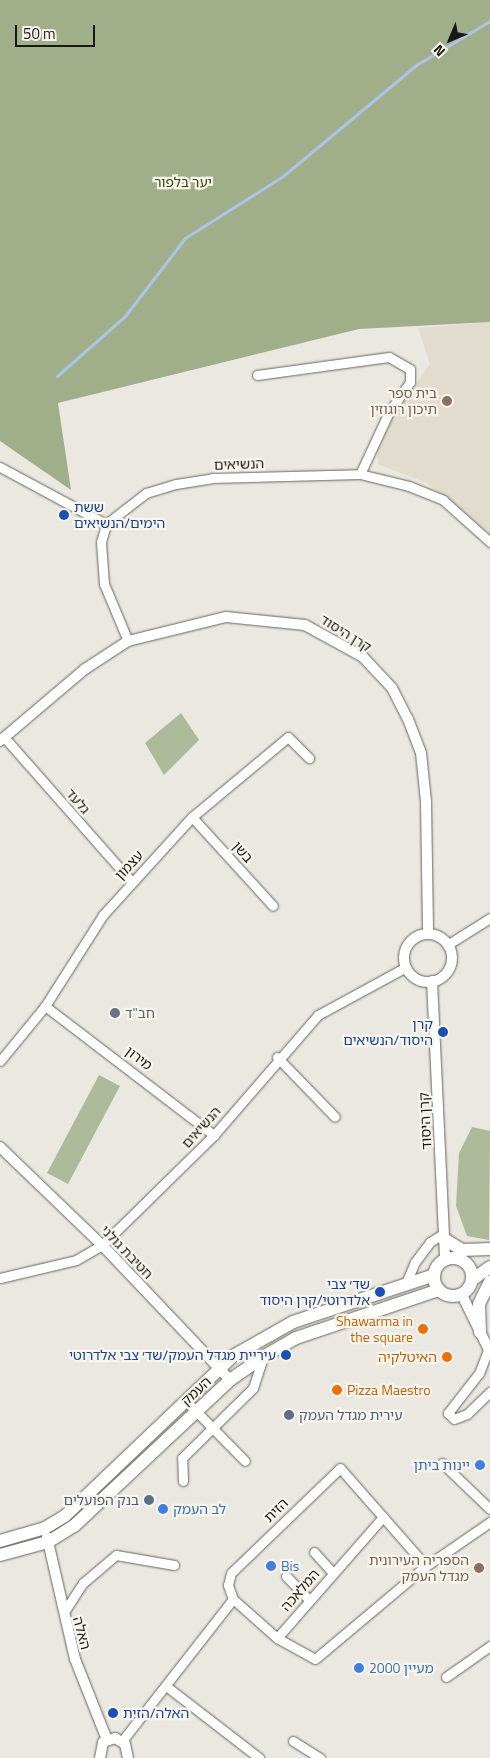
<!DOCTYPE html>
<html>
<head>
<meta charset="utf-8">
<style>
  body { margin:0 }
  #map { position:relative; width:490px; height:1758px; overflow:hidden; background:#eae8e0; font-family:"Titillium Web","Noto Sans Hebrew",sans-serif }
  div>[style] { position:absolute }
  .built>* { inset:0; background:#e1dccd }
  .green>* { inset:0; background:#adba9a }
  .forest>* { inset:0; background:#a0af89 }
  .stream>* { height:3px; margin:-1.5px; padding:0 1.5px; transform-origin:1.5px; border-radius:1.5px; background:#aec3e7 }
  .roads { filter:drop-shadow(0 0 1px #66645d) drop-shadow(0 0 1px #66645d) }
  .minor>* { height:9px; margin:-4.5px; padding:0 4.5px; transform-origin:4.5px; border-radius:4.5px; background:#fff }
  .tertiary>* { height:10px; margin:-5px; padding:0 5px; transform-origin:5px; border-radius:5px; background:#fff }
  .tertiary>.ring { margin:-5px; padding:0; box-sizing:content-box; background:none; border:10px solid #fff; border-radius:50% }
  .secondary>* { height:12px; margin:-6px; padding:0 6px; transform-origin:6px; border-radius:6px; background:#fff }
  .secondary>.ring { margin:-6px; padding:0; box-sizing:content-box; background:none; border:12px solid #fff; border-radius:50% }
  .dots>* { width:14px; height:14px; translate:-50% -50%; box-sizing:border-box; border:2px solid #f8f5ed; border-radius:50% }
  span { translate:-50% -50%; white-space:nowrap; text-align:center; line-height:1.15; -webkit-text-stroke:4.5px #f8f5ed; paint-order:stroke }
  .park-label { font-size:14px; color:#36490c }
  .education-label { font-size:14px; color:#785e54 }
  .right { translate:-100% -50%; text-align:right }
  .street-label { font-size:14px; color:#191816 }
  .transit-label { font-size:14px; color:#164399 }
  .left { translate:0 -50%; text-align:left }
  .worship-label { font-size:14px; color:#5b616d }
  .food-label { font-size:14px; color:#c56008 }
  .service-label { font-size:14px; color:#4e5e75 }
  .shop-label { font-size:14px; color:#366cbe }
  .north { position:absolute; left:425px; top:15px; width:50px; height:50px; -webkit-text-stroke:4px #f8f5ed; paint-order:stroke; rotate:225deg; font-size:14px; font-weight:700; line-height:20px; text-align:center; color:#191816 }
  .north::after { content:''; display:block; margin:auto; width:18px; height:22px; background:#191816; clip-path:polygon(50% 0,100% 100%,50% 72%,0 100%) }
  .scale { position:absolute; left:15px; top:25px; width:80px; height:22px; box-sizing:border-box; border:2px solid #191816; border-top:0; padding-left:6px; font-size:15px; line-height:18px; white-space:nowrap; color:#191816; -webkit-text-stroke:4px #f8f5ed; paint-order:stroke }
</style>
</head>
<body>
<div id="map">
  <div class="built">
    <div style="clip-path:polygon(490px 322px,490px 534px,427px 483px,378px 464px,376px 439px,430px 364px,418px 328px)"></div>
  </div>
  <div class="green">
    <div style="clip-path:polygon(181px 713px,199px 740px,164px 775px,145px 743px)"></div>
    <div style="clip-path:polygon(99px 1075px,120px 1086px,68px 1184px,47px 1173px)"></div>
    <div style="clip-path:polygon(472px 1127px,490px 1131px,489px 1240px,467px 1236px,456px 1206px,459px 1153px)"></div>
  </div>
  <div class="forest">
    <div style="clip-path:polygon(0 0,490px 0,490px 322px,359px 329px,58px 403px,71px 490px,0 441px)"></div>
  </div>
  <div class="stream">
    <div style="left:57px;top:376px;width:91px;rotate:-41.4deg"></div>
    <div style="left:125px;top:316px;width:98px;rotate:-52.4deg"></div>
    <div style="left:185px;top:238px;width:116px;rotate:-32.3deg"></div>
    <div style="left:283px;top:176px;width:173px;rotate:-39.8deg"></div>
    <div style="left:416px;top:65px;width:86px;rotate:-30.7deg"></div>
  </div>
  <div class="roads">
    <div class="minor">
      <div style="left:257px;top:375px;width:133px;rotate:-7.8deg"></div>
      <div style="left:389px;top:357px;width:24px;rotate:30deg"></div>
      <div style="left:410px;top:369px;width:13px;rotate:90deg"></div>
      <div style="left:410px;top:382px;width:39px;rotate:125deg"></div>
      <div style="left:388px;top:414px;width:66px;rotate:115deg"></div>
      <div style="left:0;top:467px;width:120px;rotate:28.3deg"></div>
      <div style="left:128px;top:641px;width:62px;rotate:-112.8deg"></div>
      <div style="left:104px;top:584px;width:42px;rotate:-94.1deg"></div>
      <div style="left:101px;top:542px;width:19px;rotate:-74deg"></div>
      <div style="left:106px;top:524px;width:51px;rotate:-37.8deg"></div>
      <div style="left:146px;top:493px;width:31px;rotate:-17deg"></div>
      <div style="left:176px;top:484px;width:36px;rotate:-9deg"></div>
      <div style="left:212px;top:478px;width:148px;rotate:-1.5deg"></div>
      <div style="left:360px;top:474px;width:50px;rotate:13.8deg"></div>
      <div style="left:409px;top:486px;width:37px;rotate:22deg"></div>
      <div style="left:443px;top:500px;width:63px;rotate:41.8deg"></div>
      <div style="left:4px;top:737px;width:193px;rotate:48.6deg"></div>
      <div style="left:192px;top:817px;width:120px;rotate:47.7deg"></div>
      <div style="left:447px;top:945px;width:51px;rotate:-32.1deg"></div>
      <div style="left:45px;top:1006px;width:213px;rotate:37.4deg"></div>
      <div style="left:277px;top:1057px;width:83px;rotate:46deg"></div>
      <div style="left:0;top:1061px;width:71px;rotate:-50.7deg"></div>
      <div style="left:45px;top:1006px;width:108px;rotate:-57.5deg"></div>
      <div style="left:103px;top:915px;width:132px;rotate:-47.8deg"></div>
      <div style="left:192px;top:817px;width:125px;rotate:-39.8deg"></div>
      <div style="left:288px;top:737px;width:30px;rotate:45deg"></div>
      <div style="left:0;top:1278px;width:78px;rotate:-13.3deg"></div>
      <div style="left:76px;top:1260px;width:30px;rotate:-30deg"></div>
      <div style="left:102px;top:1245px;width:157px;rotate:-44.5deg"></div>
      <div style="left:214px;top:1135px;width:159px;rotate:-49.1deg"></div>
      <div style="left:318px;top:1015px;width:100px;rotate:-28.6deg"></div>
      <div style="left:406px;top:1283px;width:23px;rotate:-67deg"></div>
      <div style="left:415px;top:1262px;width:25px;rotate:-53deg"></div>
      <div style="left:430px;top:1242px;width:15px;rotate:-32deg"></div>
      <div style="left:488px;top:1350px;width:25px;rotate:111deg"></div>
      <div style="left:479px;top:1373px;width:51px;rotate:127.8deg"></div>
      <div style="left:448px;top:1413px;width:8px;rotate:45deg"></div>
      <div style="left:454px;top:1419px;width:14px;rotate:-21deg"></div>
      <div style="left:467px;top:1414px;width:32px;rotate:-44deg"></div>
      <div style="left:186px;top:1401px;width:84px;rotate:45.5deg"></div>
      <div style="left:442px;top:1463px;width:66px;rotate:43.8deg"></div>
      <div style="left:183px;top:1481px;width:23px;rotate:-92deg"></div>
      <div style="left:182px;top:1458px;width:100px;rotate:-44.6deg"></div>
      <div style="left:253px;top:1388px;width:33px;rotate:-72deg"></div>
      <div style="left:314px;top:1552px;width:28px;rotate:48deg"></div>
      <div style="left:286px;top:1576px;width:33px;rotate:46deg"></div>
      <div style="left:233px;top:1599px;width:59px;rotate:41.6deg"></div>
      <div style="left:277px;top:1638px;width:161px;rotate:-48.8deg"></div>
      <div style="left:64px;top:1612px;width:35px;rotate:-57deg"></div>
      <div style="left:83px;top:1583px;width:43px;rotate:-40.3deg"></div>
      <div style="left:116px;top:1555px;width:59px;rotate:9.8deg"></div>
      <div style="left:277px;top:1638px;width:43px;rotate:28.9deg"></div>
      <div style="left:315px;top:1659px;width:145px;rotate:-40deg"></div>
      <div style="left:446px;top:1677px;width:54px;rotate:-35.2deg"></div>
      <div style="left:166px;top:1686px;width:118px;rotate:37.7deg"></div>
      <div style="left:122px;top:1741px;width:180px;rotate:-52deg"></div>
      <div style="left:233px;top:1599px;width:15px;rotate:-110deg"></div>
      <div style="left:228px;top:1585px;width:12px;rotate:-76deg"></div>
      <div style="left:231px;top:1573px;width:151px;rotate:-43.9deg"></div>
      <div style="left:340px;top:1468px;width:130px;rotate:48.7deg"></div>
      <div style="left:426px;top:1566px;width:78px;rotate:-34.5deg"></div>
      <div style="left:293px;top:1741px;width:32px;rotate:32deg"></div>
    </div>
    <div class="tertiary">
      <div style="left:0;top:741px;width:111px;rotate:-40.3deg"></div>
      <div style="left:85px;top:669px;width:51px;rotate:-33.1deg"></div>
      <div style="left:128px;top:641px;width:101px;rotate:-13.8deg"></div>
      <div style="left:226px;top:617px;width:79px;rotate:5.8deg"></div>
      <div style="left:305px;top:625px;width:66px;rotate:28.9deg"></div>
      <div style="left:363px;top:657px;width:42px;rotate:46.9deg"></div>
      <div style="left:392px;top:688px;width:35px;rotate:63deg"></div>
      <div style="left:408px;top:719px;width:36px;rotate:69deg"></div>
      <div style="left:421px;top:753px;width:48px;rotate:84.1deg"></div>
      <div style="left:426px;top:801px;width:133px;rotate:89.1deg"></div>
      <div class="ring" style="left:404px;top:934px;width:38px;height:38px"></div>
      <div style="left:432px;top:981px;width:278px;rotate:87.3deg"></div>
      <div style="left:0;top:1147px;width:141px;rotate:43.9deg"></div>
      <div style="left:102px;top:1245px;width:186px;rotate:46.5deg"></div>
      <div style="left:462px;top:1295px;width:64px;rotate:63.8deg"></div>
      <div style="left:47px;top:1537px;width:125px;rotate:77.1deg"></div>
      <div style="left:75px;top:1659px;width:87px;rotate:68.4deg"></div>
      <div style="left:100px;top:1758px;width:16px;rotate:-79deg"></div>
      <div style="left:103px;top:1742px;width:13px;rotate:-18deg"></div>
      <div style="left:115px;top:1738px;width:12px;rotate:31deg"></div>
      <div style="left:125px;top:1744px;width:14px;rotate:78deg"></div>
    </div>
    <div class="secondary">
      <div style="left:444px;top:1239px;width:21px;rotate:31deg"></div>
      <div style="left:462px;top:1250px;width:28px;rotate:-2deg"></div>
      <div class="ring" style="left:434px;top:1258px;width:26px;height:26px"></div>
      <div style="left:473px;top:1279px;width:21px;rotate:-35deg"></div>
      <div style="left:480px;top:1332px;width:28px;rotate:-92deg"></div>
      <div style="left:479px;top:1304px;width:25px;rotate:-64deg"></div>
      <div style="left:0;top:1541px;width:47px;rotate:-16.1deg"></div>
      <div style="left:45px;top:1528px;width:23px;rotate:-31deg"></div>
      <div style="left:65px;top:1516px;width:232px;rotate:-43.6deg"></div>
      <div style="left:233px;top:1356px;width:69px;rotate:-29.5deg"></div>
      <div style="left:293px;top:1322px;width:149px;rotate:-18.4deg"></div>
      <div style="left:0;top:1555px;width:50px;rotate:-15.2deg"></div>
      <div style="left:48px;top:1542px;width:31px;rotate:-32deg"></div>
      <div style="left:74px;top:1526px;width:214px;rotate:-43.1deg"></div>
      <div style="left:230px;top:1380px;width:40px;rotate:-34.9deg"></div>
      <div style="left:263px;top:1357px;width:38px;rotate:-30deg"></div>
      <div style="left:296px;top:1338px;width:151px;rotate:-18.6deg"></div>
    </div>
  </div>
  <div class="dots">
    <div style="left:447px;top:401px;background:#8d6e63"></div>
    <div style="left:64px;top:515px;background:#1a4fb4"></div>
    <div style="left:115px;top:1013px;background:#6b7280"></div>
    <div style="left:443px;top:1032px;background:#1a4fb4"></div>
    <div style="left:380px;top:1292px;background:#1a4fb4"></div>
    <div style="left:423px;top:1329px;background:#e8710a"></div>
    <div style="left:286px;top:1355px;background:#1a4fb4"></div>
    <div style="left:447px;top:1357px;background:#e8710a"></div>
    <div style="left:337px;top:1390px;background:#e8710a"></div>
    <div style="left:289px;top:1415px;background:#5c6f8a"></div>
    <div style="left:480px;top:1465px;background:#3f7fe0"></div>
    <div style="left:149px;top:1500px;background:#5c6f8a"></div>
    <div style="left:163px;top:1509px;background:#3f7fe0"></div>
    <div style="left:271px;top:1566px;background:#3f7fe0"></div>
    <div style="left:479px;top:1568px;background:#8d6e63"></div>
    <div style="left:359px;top:1668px;background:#3f7fe0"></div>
    <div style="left:113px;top:1713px;background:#1a4fb4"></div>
  </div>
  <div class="park-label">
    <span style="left:183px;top:182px">יער בלפור</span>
  </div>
  <div class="education-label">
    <span class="right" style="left:437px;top:401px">בית ספר<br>תיכון רוגוזין</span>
    <span class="right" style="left:469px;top:1568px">הספריה העירונית<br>מגדל העמק</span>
  </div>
  <div class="street-label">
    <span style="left:239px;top:464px;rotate:-2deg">הנשיאים</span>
    <span style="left:346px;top:633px;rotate:32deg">קרן היסוד</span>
    <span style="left:78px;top:801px;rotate:49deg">גלעד</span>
    <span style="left:243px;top:852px;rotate:48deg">בשן</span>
    <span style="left:129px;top:865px;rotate:-47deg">עצמון</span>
    <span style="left:139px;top:1058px;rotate:37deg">מירון</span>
    <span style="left:425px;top:1121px;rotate:-93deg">קרן היסוד</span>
    <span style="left:201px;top:1127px;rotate:-48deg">הנשיאים</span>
    <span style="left:127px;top:1252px;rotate:46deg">חטיבת גולני</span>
    <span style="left:196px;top:1391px;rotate:-43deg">העמק</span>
    <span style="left:276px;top:1510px;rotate:-44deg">הזית</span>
    <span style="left:300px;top:1590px;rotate:-49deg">המלאכה</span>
    <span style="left:82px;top:1633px;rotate:75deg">האלה</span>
  </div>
  <div class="transit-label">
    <span class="left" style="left:74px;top:515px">ששת<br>הימים/הנשיאים</span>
    <span class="right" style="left:433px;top:1032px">קרן<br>היסוד/הנשיאים</span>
    <span class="right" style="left:370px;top:1292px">שד׳ צבי<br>אלדרוטי/קרן היסוד</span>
    <span class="right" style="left:276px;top:1355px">עיריית מגדל העמק/שד׳ צבי אלדרוטי</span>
    <span class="left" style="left:123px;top:1713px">האלה/הזית</span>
  </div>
  <div class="worship-label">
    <span class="left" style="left:125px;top:1013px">חב"ד</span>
  </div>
  <div class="food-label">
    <span class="right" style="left:413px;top:1329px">Shawarma in<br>the square</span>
    <span class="right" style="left:437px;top:1357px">האיטלקיה</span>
    <span class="left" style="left:347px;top:1390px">Pizza Maestro</span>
  </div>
  <div class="service-label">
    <span class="left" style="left:299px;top:1415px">עירית מגדל העמק</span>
    <span class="right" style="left:139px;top:1500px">בנק הפועלים</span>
  </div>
  <div class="shop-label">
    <span class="right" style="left:470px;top:1465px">יינות ביתן</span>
    <span class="left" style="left:173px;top:1509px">לב העמק</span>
    <span class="left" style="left:281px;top:1566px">Bis</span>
    <span class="left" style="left:369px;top:1668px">מעיין 2000</span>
  </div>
  <div class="north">N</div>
  <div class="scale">50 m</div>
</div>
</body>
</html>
